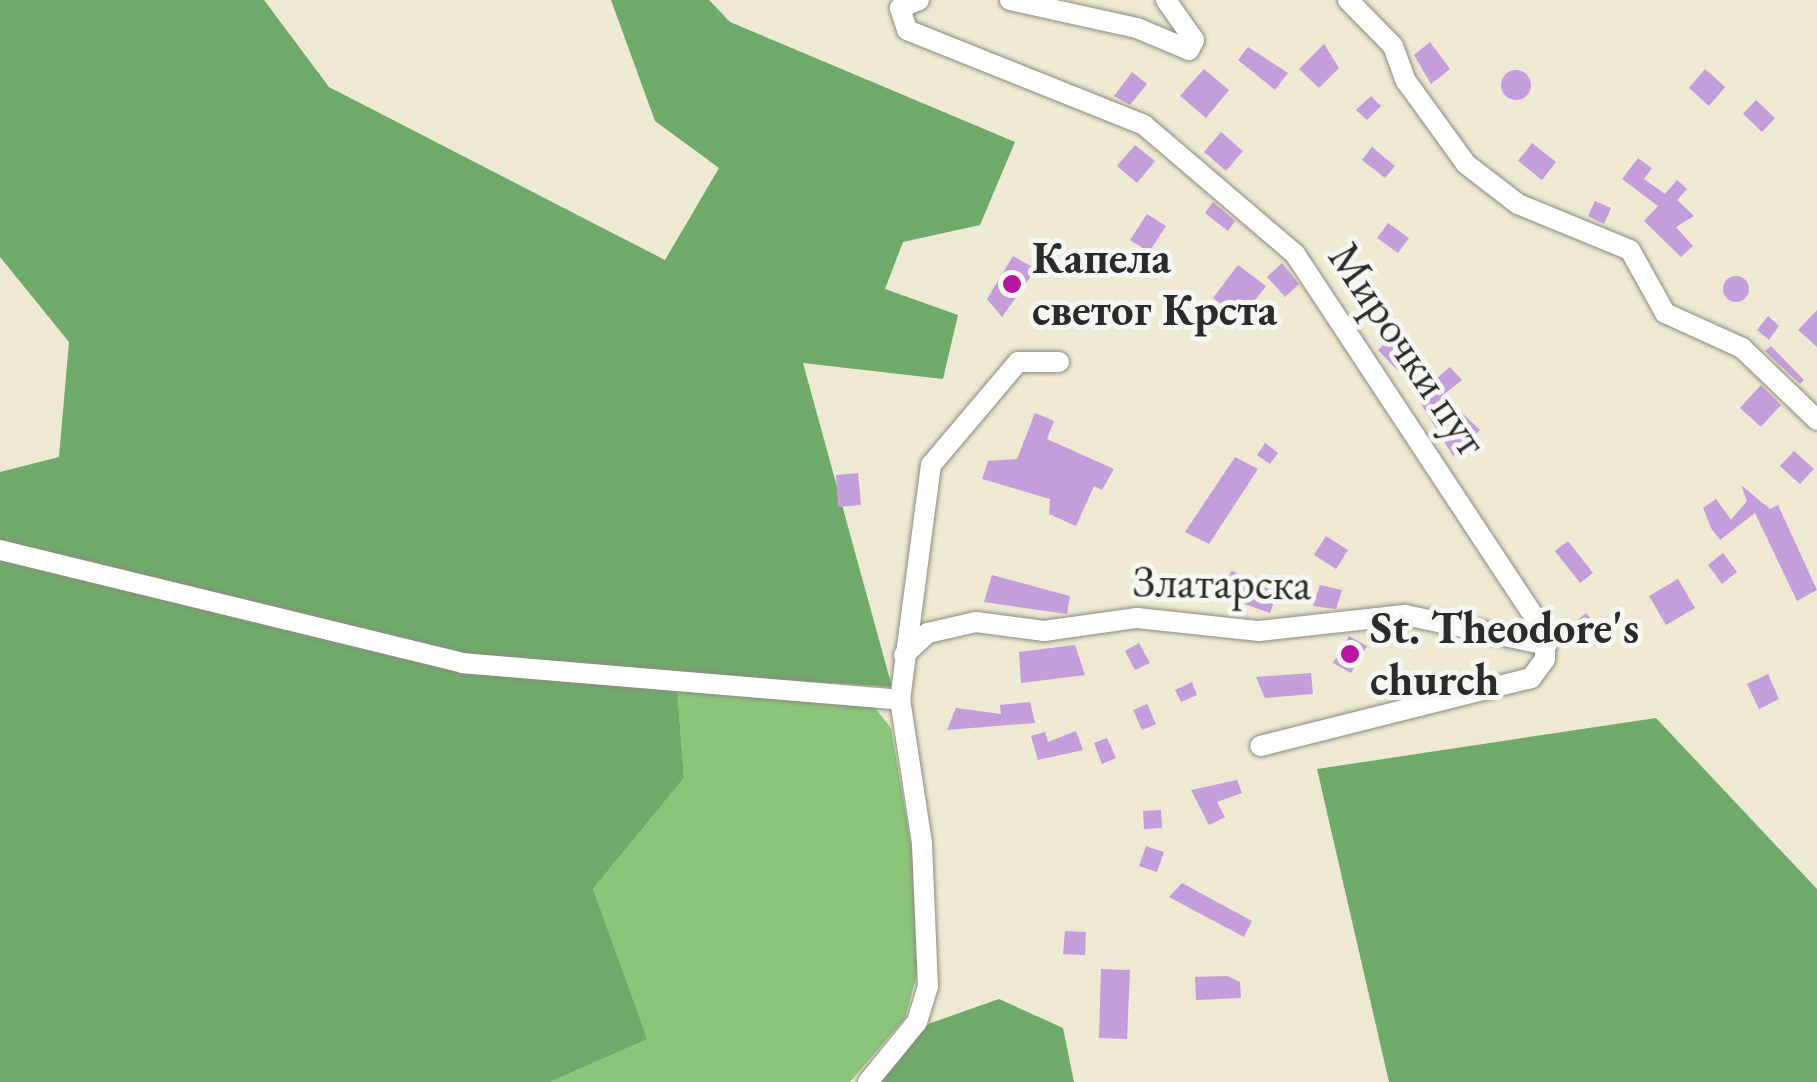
<!DOCTYPE html>
<html>
<head>
<meta charset="utf-8">
<style>
  body { margin:0 }
  #map { position:relative; width:1817px; height:1082px; overflow:hidden; background:#ede9d3; font-family:"EB Garamond",serif }
  div>[style] { position:absolute }
  .green>* { inset:0; background:#8ac57a }
  .forest>* { inset:0; background:#6faa6a }
  .building>* { inset:0; background:#c49ddb }
  .round { border-radius:50% }
  .roads { filter:drop-shadow(0 0 2px #8c8a7f) drop-shadow(0 0 2px #8c8a7f) }
  .minor>* { height:20px; margin:-10px; padding:0 10px; transform-origin:10px; border-radius:10px; background:#fff }
  .dots>* { width:28px; height:28px; translate:-50% -50%; box-sizing:border-box; border:5px solid #f6f6f2; border-radius:50% }
  span { translate:-50% -50%; white-space:nowrap; text-align:center; line-height:1.15; -webkit-text-stroke:10px #f6f6f2; paint-order:stroke }
  .poi-label { font-size:45px; color:#2b2b2b; font-weight:700 }
  .left { translate:0 -50%; text-align:left }
  .street-label { font-size:45px; color:#2b2b2b }
</style>
</head>
<body>
<div id="map">
  <div class="green">
    <div style="clip-path:polygon(677px 687px,871px 703px,891px 728px,916px 874px,917px 975px,905px 1018px,850px 1082px,550px 1082px,646px 1039px,593px 889px,684px 778px)"></div>
  </div>
  <div class="forest">
    <div style="clip-path:polygon(0 0,264px 0,329px 87px,665px 260px,719px 168px,655px 121px,611px 0,709px 0,730px 22px,1015px 142px,980px 225px,903px 242px,885px 289px,958px 315px,943px 379px,803px 363px,892px 687px,676px 673px,684px 778px,593px 889px,647px 1039px,550px 1082px,0 1082px,0 472px,59px 457px,69px 342px,0 257px)"></div>
    <div style="clip-path:polygon(1656px 718px,1817px 889px,1817px 1082px,1389px 1082px,1317px 769px)"></div>
    <div style="clip-path:polygon(999px 999px,1063px 1028px,1074px 1082px,875px 1082px,928px 1024px)"></div>
  </div>
  <div class="building">
    <div style="clip-path:polygon(1430px 42px,1450px 69px,1431px 84px,1414px 55px)"></div>
    <div style="clip-path:polygon(1324px 44px,1339px 68px,1319px 88px,1299px 69px)"></div>
    <div style="clip-path:polygon(1248px 47px,1288px 73px,1275px 90px,1238px 60px)"></div>
    <div style="clip-path:polygon(1204px 69px,1229px 90px,1206px 118px,1180px 96px)"></div>
    <div style="clip-path:polygon(1705px 69px,1725px 87px,1709px 106px,1689px 88px)"></div>
    <div class="round" style="left:1501px;top:70px;width:30px;height:30px"></div>
    <div style="clip-path:polygon(1132px 72px,1147px 84px,1130px 105px,1114px 96px)"></div>
    <div style="clip-path:polygon(1371px 96px,1381px 106px,1367px 120px,1356px 110px)"></div>
    <div style="clip-path:polygon(1756px 100px,1775px 118px,1762px 132px,1743px 114px)"></div>
    <div style="clip-path:polygon(1221px 132px,1243px 151px,1226px 171px,1204px 152px)"></div>
    <div style="clip-path:polygon(1532px 143px,1556px 162px,1542px 180px,1518px 161px)"></div>
    <div style="clip-path:polygon(1135px 145px,1155px 161px,1137px 183px,1117px 166px)"></div>
    <div style="clip-path:polygon(1372px 147px,1395px 166px,1385px 178px,1362px 160px)"></div>
    <div style="clip-path:polygon(1638px 158px,1652px 168px,1644px 179px,1665px 194px,1677px 180px,1687px 189px,1677px 200px,1694px 216px,1676px 227px,1693px 246px,1681px 257px,1644px 221px,1658px 206px,1622px 179px)"></div>
    <div style="clip-path:polygon(1595px 201px,1611px 208px,1604px 224px,1588px 216px)"></div>
    <div style="clip-path:polygon(1213px 202px,1235px 221px,1228px 231px,1205px 213px)"></div>
    <div style="clip-path:polygon(1147px 214px,1166px 226px,1149px 252px,1130px 240px)"></div>
    <div style="clip-path:polygon(1388px 223px,1409px 238px,1398px 253px,1377px 238px)"></div>
    <div style="clip-path:polygon(1013px 256px,1036px 269px,1002px 317px,987px 299px)"></div>
    <div style="clip-path:polygon(1282px 263px,1299px 284px,1285px 297px,1267px 277px)"></div>
    <div style="clip-path:polygon(1238px 265px,1266px 286px,1241px 319px,1213px 298px)"></div>
    <div class="round" style="left:1723px;top:276px;width:26px;height:26px"></div>
    <div style="clip-path:polygon(1817px 310px,1817px 347px,1798px 330px)"></div>
    <div style="clip-path:polygon(1768px 316px,1779px 326px,1769px 340px,1757px 330px)"></div>
    <div style="clip-path:polygon(1397px 331px,1412px 347px,1398px 371px,1378px 350px)"></div>
    <div style="clip-path:polygon(1771px 346px,1804px 380px,1800px 384px,1765px 351px)"></div>
    <div style="clip-path:polygon(1450px 367px,1462px 380px,1443px 395px,1480px 430px,1453px 456px,1416px 396px)"></div>
    <div style="clip-path:polygon(1761px 385px,1781px 405px,1761px 427px,1740px 408px)"></div>
    <div style="clip-path:polygon(1035px 413px,1054px 421px,1047px 439px,1114px 469px,1102px 490px,1094px 486px,1076px 526px,1049px 514px,1050px 499px,982px 479px,988px 461px,1017px 459px)"></div>
    <div style="clip-path:polygon(1265px 443px,1278px 453px,1270px 464px,1257px 455px)"></div>
    <div style="clip-path:polygon(1794px 451px,1814px 469px,1800px 484px,1780px 466px)"></div>
    <div style="clip-path:polygon(1235px 457px,1258px 469px,1209px 544px,1185px 532px)"></div>
    <div style="clip-path:polygon(858px 473px,861px 505px,838px 507px,836px 475px)"></div>
    <div style="clip-path:polygon(1741px 485px,1770px 509px,1778px 505px,1817px 590px,1797px 601px,1755px 513px,1720px 540px,1711px 528px,1703px 508px,1716px 499px,1731px 520px,1747px 501px)"></div>
    <div style="clip-path:polygon(1326px 536px,1348px 550px,1336px 569px,1314px 555px)"></div>
    <div style="clip-path:polygon(1568px 541px,1593px 573px,1580px 583px,1555px 551px)"></div>
    <div style="clip-path:polygon(1723px 553px,1737px 572px,1722px 584px,1708px 565px)"></div>
    <div style="clip-path:polygon(1231px 571px,1279px 588px,1270px 613px,1222px 596px)"></div>
    <div style="clip-path:polygon(992px 575px,1070px 596px,1067px 614px,984px 602px)"></div>
    <div style="clip-path:polygon(1678px 579px,1695px 608px,1666px 625px,1649px 596px)"></div>
    <div style="clip-path:polygon(1320px 585px,1342px 590px,1336px 609px,1313px 606px)"></div>
    <div style="clip-path:polygon(1586px 613px,1596px 625px,1584px 634px,1575px 622px)"></div>
    <div style="clip-path:polygon(1349px 636px,1367px 646px,1351px 673px,1333px 663px)"></div>
    <div style="clip-path:polygon(1139px 643px,1150px 663px,1135px 670px,1125px 651px)"></div>
    <div style="clip-path:polygon(1075px 645px,1085px 675px,1021px 683px,1019px 652px)"></div>
    <div style="clip-path:polygon(1311px 673px,1313px 694px,1265px 698px,1256px 677px)"></div>
    <div style="clip-path:polygon(1768px 674px,1779px 699px,1759px 709px,1747px 684px)"></div>
    <div style="clip-path:polygon(1192px 682px,1197px 695px,1181px 702px,1175px 690px)"></div>
    <div style="clip-path:polygon(1030px 702px,1035px 723px,947px 730px,956px 708px,1001px 714px,1000px 705px)"></div>
    <div style="clip-path:polygon(1147px 704px,1156px 724px,1142px 730px,1133px 710px)"></div>
    <div style="clip-path:polygon(1076px 731px,1083px 750px,1038px 760px,1031px 736px,1045px 732px,1048px 742px)"></div>
    <div style="clip-path:polygon(1107px 738px,1116px 758px,1102px 764px,1094px 743px)"></div>
    <div style="clip-path:polygon(1237px 780px,1242px 793px,1217px 802px,1225px 817px,1209px 825px,1191px 790px)"></div>
    <div style="clip-path:polygon(1161px 810px,1162px 828px,1144px 829px,1143px 811px)"></div>
    <div style="clip-path:polygon(1146px 846px,1164px 852px,1157px 872px,1139px 866px)"></div>
    <div style="clip-path:polygon(1182px 883px,1252px 921px,1244px 937px,1169px 897px)"></div>
    <div style="clip-path:polygon(1065px 931px,1086px 932px,1085px 955px,1063px 954px)"></div>
    <div style="clip-path:polygon(1101px 969px,1130px 970px,1127px 1039px,1099px 1038px)"></div>
    <div style="clip-path:polygon(1227px 976px,1240px 982px,1241px 998px,1196px 1000px,1195px 977px)"></div>
  </div>
  <div class="roads">
    <div class="minor">
      <div style="left:919px;top:0;width:21px;rotate:157deg"></div>
      <div style="left:900px;top:8px;width:23px;rotate:72deg"></div>
      <div style="left:907px;top:30px;width:255px;rotate:21.8deg"></div>
      <div style="left:1144px;top:125px;width:199px;rotate:40.5deg"></div>
      <div style="left:1295px;top:254px;width:454px;rotate:56.6deg"></div>
      <div style="left:1545px;top:633px;width:26px;rotate:90deg"></div>
      <div style="left:1545px;top:659px;width:24px;rotate:126deg"></div>
      <div style="left:1531px;top:678px;width:279px;rotate:165.9deg"></div>
      <div style="left:1010px;top:0;width:130px;rotate:12.4deg"></div>
      <div style="left:1137px;top:28px;width:56px;rotate:22.9deg"></div>
      <div style="left:1189px;top:50px;width:11px;rotate:-63deg"></div>
      <div style="left:1194px;top:40px;width:49px;rotate:-125deg"></div>
      <div style="left:1348px;top:0;width:64px;rotate:45.6deg"></div>
      <div style="left:1393px;top:46px;width:37px;rotate:70deg"></div>
      <div style="left:1406px;top:81px;width:102px;rotate:54.1deg"></div>
      <div style="left:1466px;top:164px;width:66px;rotate:37.6deg"></div>
      <div style="left:1518px;top:204px;width:121px;rotate:22.3deg"></div>
      <div style="left:1630px;top:250px;width:72px;rotate:60.9deg"></div>
      <div style="left:1665px;top:313px;width:85px;rotate:24.4deg"></div>
      <div style="left:1742px;top:348px;width:104px;rotate:43.8deg"></div>
      <div style="left:0;top:550px;width:476px;rotate:13.7deg"></div>
      <div style="left:462px;top:663px;width:440px;rotate:4.8deg"></div>
      <div style="left:904px;top:655px;width:33px;rotate:-43deg"></div>
      <div style="left:928px;top:633px;width:49px;rotate:-12.9deg"></div>
      <div style="left:976px;top:622px;width:69px;rotate:7.5deg"></div>
      <div style="left:1044px;top:631px;width:94px;rotate:-8deg"></div>
      <div style="left:1137px;top:618px;width:123px;rotate:6.1deg"></div>
      <div style="left:1259px;top:631px;width:147px;rotate:-6.3deg"></div>
      <div style="left:1405px;top:615px;width:145px;rotate:11.9deg"></div>
      <div style="left:868px;top:1082px;width:77px;rotate:-50.8deg"></div>
      <div style="left:917px;top:1022px;width:37px;rotate:-73deg"></div>
      <div style="left:928px;top:987px;width:144px;rotate:-92.4deg"></div>
      <div style="left:922px;top:843px;width:145px;rotate:-98.7deg"></div>
      <div style="left:900px;top:700px;width:237px;rotate:-82.5deg"></div>
      <div style="left:931px;top:465px;width:135px;rotate:-49.8deg"></div>
      <div style="left:1018px;top:362px;width:41px"></div>
    </div>
  </div>
  <div class="dots">
    <div style="left:1012px;top:284px;background:#b5179e"></div>
    <div style="left:1350px;top:654px;background:#b5179e"></div>
  </div>
  <div class="poi-label">
    <span class="left" style="left:1032px;top:284px">Капела<br>светог Крста</span>
    <span class="left" style="left:1370px;top:654px">St. Theodore's<br>church</span>
  </div>
  <div class="street-label">
    <span style="left:1408px;top:349px;rotate:56deg">Мирочки пут</span>
    <span style="left:1222px;top:583px;rotate:1deg">Златарска</span>
  </div>
</div>
</body>
</html>
